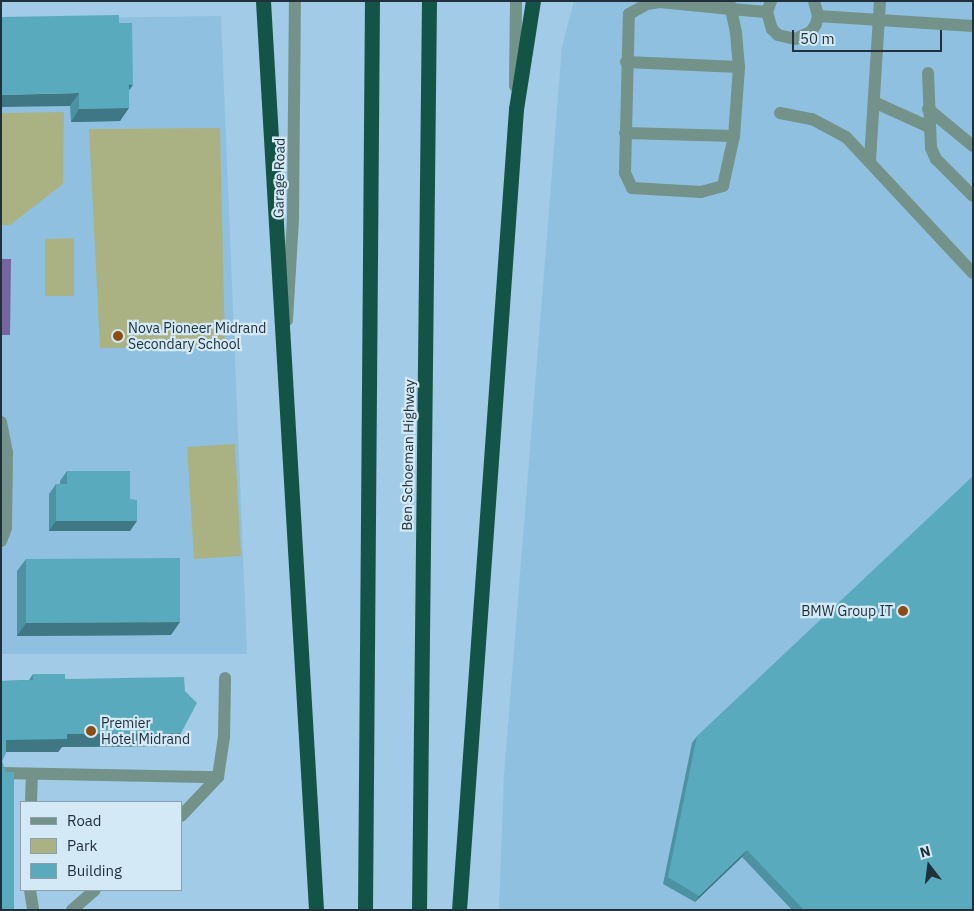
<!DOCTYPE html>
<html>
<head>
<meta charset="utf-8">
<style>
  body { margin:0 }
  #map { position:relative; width:974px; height:911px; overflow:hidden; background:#a1cbe6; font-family:"IBM Plex Sans",sans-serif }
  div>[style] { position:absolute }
  .built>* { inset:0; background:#8fc0df }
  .green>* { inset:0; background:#aab283 }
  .water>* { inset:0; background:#74669c }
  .minor>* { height:12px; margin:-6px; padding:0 6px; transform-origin:6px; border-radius:6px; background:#739289 }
  .highway>* { height:15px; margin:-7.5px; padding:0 7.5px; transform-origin:7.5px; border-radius:7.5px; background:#145447 }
  .wall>* { inset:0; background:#4d92a3 }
  .shaded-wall>* { inset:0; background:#3f7785 }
  .building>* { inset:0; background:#5aaabe }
  .dots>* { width:14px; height:14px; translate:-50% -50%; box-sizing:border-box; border:2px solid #d4e9f6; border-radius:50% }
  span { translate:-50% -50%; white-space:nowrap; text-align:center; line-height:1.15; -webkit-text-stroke:4.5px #d4e9f6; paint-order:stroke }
  .street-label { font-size:14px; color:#20313b }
  .poi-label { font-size:14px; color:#20313b }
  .left { translate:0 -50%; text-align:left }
  .right { translate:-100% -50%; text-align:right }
  .frame { position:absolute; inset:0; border:2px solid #20313b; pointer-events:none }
  .legend { position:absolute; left:20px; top:801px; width:162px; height:90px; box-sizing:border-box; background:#d4e9f6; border:1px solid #8c9fab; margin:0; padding:6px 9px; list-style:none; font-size:15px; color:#20313b }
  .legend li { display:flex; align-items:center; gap:10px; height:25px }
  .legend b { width:25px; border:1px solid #8c9fab }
  .north { position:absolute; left:904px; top:841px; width:50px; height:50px; -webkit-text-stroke:4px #d4e9f6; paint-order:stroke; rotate:345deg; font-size:14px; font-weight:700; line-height:20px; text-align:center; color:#20313b }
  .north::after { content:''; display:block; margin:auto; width:18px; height:22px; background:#20313b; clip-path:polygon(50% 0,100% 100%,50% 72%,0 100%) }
  .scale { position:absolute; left:792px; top:30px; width:150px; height:22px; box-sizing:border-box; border:2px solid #20313b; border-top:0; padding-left:6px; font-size:15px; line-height:18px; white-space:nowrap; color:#20313b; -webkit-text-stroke:4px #d4e9f6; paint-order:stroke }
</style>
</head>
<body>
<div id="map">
  <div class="built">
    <div style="clip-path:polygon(574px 1px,973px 1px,973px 910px,499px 910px,504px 776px,562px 47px)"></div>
    <div style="clip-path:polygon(221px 16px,247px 654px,1px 654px,1px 19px)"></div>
  </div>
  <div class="green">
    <div style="clip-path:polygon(64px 112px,63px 184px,10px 225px,1px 225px,1px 113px)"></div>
    <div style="clip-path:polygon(220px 128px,225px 347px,100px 348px,89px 129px)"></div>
    <div style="clip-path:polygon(74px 238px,74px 296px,45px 296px,45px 239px)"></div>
    <div style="clip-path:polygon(235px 444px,241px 556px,194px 559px,187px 447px)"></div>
  </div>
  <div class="water">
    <div style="clip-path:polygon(1px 259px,11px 259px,10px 335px,1px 335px)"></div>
  </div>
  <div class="minor">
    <div style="left:729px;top:1px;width:8px;rotate:76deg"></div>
    <div style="left:731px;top:9px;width:25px;rotate:78deg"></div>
    <div style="left:736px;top:33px;width:34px;rotate:85deg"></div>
    <div style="left:739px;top:67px;width:69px;rotate:94.1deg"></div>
    <div style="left:734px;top:136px;width:51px;rotate:102.4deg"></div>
    <div style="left:723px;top:186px;width:23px;rotate:165deg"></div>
    <div style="left:701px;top:192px;width:69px;rotate:-176.7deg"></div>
    <div style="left:632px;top:188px;width:17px;rotate:-115deg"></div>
    <div style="left:625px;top:173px;width:159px;rotate:-88.6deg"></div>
    <div style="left:629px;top:14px;width:21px;rotate:-29deg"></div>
    <div style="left:647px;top:4px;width:13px;rotate:-9deg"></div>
    <div style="left:660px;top:2px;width:71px;rotate:5.6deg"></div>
    <div style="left:731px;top:9px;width:36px;rotate:5deg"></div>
    <div style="left:771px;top:1px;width:12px;rotate:110deg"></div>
    <div style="left:767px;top:12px;width:18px;rotate:74deg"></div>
    <div style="left:772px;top:29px;width:8px;rotate:45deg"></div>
    <div style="left:778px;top:35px;width:17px;rotate:13deg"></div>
    <div style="left:795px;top:39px;width:17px;rotate:-24deg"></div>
    <div style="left:811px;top:32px;width:9px;rotate:-58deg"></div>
    <div style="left:816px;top:24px;width:8px;rotate:-76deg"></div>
    <div style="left:818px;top:16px;width:16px;rotate:-105deg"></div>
    <div style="left:818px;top:16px;width:155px;rotate:3.7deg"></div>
    <div style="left:626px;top:62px;width:113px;rotate:2.5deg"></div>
    <div style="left:928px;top:73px;width:75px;rotate:87.7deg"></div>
    <div style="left:931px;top:148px;width:12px;rotate:66deg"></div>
    <div style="left:936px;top:159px;width:52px;rotate:45deg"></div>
    <div style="left:515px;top:86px;width:85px;rotate:-89.3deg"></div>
    <div style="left:874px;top:102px;width:58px;rotate:24.4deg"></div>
    <div style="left:928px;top:109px;width:58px;rotate:39.4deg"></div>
    <div style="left:780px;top:113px;width:33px;rotate:11deg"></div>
    <div style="left:812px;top:119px;width:38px;rotate:28deg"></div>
    <div style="left:846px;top:137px;width:186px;rotate:47deg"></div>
    <div style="left:625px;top:133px;width:109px;rotate:1.6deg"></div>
    <div style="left:870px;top:160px;width:159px;rotate:-86.4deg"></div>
    <div style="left:287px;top:320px;width:101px;rotate:-86.6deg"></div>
    <div style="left:293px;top:219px;width:218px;rotate:-89.5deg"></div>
    <div style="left:1px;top:422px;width:31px;rotate:79deg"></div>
    <div style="left:7px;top:452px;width:76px;rotate:90.8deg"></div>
    <div style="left:6px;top:528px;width:14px;rotate:111deg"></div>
    <div style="left:1px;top:773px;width:217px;rotate:1.1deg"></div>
    <div style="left:218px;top:777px;width:40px;rotate:-81.5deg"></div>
    <div style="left:224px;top:737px;width:59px;rotate:-89deg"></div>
    <div style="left:31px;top:802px;width:28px;rotate:-88deg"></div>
    <div style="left:181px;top:816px;width:54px;rotate:-46.5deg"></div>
    <div style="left:30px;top:890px;width:20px;rotate:81deg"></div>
    <div style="left:72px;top:910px;width:30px;rotate:-41deg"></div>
  </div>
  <div class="highway">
    <div style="left:263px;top:1px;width:911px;rotate:86.66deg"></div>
    <div style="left:365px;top:910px;width:909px;rotate:-89.56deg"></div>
    <div style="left:419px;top:910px;width:909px;rotate:-89.37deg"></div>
    <div style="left:459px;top:910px;width:803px;rotate:-85.93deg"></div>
    <div style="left:516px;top:109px;width:109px;rotate:-81.1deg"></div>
  </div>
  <div class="wall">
    <div style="clip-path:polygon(119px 23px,129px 91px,120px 121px,71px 122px,70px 106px)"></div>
    <div style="clip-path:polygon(67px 471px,130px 531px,49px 531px,49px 494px,56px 484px,60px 484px,60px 481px)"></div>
    <div style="clip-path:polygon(26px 559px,171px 635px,17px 636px,17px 571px)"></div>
    <div style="clip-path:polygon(33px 674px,65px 679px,172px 746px,62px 747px,58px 752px,6px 752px,2px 761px,1px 910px,1px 681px,29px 680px)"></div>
    <div style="clip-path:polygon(697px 736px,973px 910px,792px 910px,742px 857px,695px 902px,663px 884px,692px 743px)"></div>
  </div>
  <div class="shaded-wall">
    <div style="clip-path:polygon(129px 84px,133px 85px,124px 97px)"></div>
    <div style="clip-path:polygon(79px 93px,70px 106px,1px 107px,1px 95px)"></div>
    <div style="clip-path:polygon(129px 108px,120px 121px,71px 122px,79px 109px)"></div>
    <div style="clip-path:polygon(56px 521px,137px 521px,130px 531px,49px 531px)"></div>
    <div style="clip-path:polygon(180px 622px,171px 635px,17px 636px,26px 623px)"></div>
    <div style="clip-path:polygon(181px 733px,172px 746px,62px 747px,58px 752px,1px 752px,6px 740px,67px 734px)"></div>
    <div style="clip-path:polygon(747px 850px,742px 857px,695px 902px,699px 896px)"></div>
  </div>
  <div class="building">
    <div style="clip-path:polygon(119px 15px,119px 23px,132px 23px,133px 85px,129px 84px,129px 108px,79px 109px,79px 93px,1px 95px,1px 17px)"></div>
    <div style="clip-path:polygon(67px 471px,130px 471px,130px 499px,137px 500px,137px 521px,56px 521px,56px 484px,67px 484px)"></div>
    <div style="clip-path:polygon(973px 476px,973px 910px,804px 910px,747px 850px,699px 896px,668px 877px,697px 736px)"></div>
    <div style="clip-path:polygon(180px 558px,180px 622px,26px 623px,26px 559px)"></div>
    <div style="clip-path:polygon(33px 674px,65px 674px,65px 679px,184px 677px,185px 691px,197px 703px,181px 733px,67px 734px,67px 739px,6px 740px,6px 753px,2px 761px,6px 772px,14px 772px,14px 910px,1px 910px,1px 681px,33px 680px)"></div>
  </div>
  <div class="dots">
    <div style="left:118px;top:336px;background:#8c4c14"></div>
    <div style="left:903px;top:611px;background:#8c4c14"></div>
    <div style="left:91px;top:731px;background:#8c4c14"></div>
  </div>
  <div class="street-label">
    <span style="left:279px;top:178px;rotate:-89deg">Garage Road</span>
    <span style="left:408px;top:455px;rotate:-89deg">Ben Schoeman Highway</span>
  </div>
  <div class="poi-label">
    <span class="left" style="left:128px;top:336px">Nova Pioneer Midrand<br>Secondary School</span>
    <span class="right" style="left:893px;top:611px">BMW Group IT</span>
    <span class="left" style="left:101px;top:731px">Premier<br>Hotel Midrand</span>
  </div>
  <div class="frame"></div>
  <ul class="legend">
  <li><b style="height:6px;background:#739289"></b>Road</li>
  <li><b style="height:14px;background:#aab283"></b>Park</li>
  <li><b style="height:14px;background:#5aaabe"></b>Building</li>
  </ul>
  <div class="north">N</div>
  <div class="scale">50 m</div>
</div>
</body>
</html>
